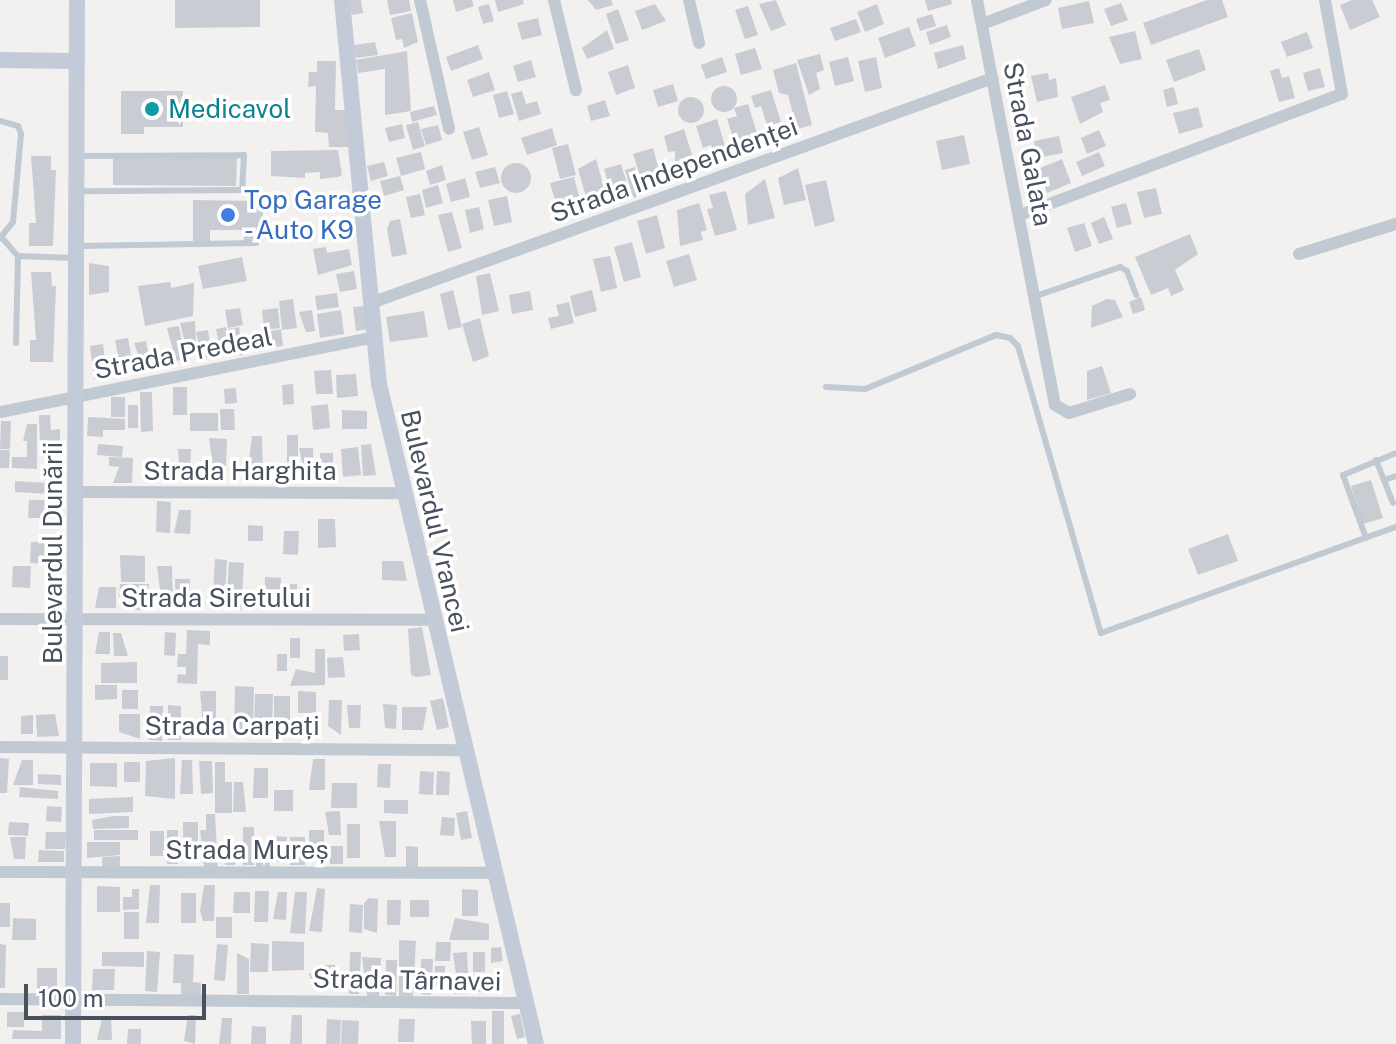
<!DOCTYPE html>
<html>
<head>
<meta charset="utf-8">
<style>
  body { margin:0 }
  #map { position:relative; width:1396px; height:1044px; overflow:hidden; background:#f3f0f0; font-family:"Public Sans",sans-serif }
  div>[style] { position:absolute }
  .building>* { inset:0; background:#caccd3 }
  .round { border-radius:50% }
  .lane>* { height:6px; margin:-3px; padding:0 3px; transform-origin:3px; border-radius:3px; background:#c1c9d2 }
  .street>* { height:12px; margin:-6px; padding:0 6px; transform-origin:6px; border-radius:6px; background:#c1c9d2 }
  .secondary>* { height:16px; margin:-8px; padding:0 8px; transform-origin:8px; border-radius:8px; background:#c3cbd9 }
  .dots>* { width:22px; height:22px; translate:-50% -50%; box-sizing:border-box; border:4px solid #fff; border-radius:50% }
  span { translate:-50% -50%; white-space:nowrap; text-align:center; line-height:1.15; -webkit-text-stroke:7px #fff; paint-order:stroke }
  .culture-label { font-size:26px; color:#0d838f }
  .left { translate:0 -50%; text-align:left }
  .street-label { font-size:26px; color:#48515e }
  .shop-label { font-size:26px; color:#366cbe }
  .scale { position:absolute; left:24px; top:984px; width:182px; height:36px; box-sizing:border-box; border:4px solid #48515e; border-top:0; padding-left:10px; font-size:24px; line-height:28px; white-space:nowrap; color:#48515e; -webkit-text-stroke:6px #fff; paint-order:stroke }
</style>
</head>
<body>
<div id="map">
  <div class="building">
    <div style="clip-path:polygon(175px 0,260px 0,260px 27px,175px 28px)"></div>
    <div style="clip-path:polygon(349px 0,361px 0,363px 13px,352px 15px)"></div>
    <div style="clip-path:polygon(387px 0,409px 0,411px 11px,390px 15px)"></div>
    <div style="clip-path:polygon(453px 0,472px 0,474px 6px,456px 12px)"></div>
    <div style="clip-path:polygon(495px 0,523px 0,524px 4px,498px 12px)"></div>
    <div style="clip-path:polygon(588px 0,611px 0,613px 5px,596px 10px)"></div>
    <div style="clip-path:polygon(776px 0,786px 25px,771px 31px,759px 4px)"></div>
    <div style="clip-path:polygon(925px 0,951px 0,952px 4px,928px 11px)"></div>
    <div style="clip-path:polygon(1207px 0,1222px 0,1228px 17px,1151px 45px,1143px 23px)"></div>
    <div style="clip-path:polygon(1352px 0,1372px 0,1380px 17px,1350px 30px,1340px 5px)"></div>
    <div style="clip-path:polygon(1089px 1px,1094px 23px,1062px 29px,1058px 8px)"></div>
    <div style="clip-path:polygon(1121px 3px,1128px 20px,1111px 26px,1104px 9px)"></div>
    <div style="clip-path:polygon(489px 4px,494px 21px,483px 24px,478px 7px)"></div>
    <div style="clip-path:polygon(655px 4px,666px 21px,642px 30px,635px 11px)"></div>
    <div style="clip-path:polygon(877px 4px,884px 24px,865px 32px,857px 12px)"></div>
    <div style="clip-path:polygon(748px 6px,758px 35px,745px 39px,735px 10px)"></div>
    <div style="clip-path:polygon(618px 9px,629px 40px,616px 44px,606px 14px)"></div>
    <div style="clip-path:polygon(412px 13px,418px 42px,404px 48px,402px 39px,396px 40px,391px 18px)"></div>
    <div style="clip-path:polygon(932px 14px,936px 26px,920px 31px,916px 19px)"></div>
    <div style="clip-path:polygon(538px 18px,542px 35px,522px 40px,517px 23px)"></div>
    <div style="clip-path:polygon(856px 19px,861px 32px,835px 41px,830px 28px)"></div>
    <div style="clip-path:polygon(947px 25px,951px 37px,930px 45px,926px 32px)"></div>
    <div style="clip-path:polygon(909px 27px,916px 46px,885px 58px,878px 38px)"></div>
    <div style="clip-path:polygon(607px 30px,614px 49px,587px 59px,582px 48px)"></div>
    <div style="clip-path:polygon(1135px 31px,1142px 59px,1120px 64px,1109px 37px)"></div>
    <div style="clip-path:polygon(1307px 32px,1313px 48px,1287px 57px,1281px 42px)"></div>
    <div style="clip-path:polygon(375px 42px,378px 55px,356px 58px,354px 45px)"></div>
    <div style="clip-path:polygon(478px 45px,483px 59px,451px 71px,446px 57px)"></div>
    <div style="clip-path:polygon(963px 45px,966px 59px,938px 69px,934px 53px)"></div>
    <div style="clip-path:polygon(755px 48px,762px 69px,741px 75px,735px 54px)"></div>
    <div style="clip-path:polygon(1199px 49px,1206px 70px,1174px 82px,1166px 60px)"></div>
    <div style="clip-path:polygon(407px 51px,411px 111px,385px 115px,385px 69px,358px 73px,356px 60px)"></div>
    <div style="clip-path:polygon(820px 54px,824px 70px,816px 73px,820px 89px,809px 95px,797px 60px)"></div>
    <div style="clip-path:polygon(722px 57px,727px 72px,706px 79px,701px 65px)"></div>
    <div style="clip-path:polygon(848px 57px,854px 81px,835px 86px,829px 62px)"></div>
    <div style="clip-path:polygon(876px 57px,882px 88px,865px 92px,858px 61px)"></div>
    <div style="clip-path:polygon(531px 60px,536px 77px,518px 82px,513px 66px)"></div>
    <div style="clip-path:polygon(317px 61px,336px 61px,335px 110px,345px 110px,349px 147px,329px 147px,328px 133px,315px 132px,316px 86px,308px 87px,309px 72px,317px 72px)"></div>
    <div style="clip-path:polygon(796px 63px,812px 125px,797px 129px,788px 95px,779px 93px,773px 70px)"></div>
    <div style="clip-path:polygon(628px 65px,635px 88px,616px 95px,608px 72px)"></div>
    <div style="clip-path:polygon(1279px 68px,1282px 78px,1289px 76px,1295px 98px,1279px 102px,1270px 71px)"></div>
    <div style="clip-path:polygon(1320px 68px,1325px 87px,1308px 91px,1303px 73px)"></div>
    <div style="clip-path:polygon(489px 72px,495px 90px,473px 97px,467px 80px)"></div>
    <div style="clip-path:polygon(1048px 73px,1049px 80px,1056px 78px,1058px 97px,1037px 102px,1031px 76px)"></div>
    <div style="clip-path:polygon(673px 84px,678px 101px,658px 107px,653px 90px)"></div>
    <div style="clip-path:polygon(1105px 85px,1110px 100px,1100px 103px,1103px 112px,1080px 124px,1071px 97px)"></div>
    <div class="round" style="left:711px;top:86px;width:26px;height:26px"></div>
    <div style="clip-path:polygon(1174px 87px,1178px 104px,1167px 107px,1163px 90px)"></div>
    <div style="clip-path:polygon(771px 90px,781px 122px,767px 126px,761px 106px,755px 108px,751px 96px)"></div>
    <div style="clip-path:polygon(121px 91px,183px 91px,183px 127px,144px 127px,144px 134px,121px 134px)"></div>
    <div style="clip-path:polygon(507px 91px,514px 114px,499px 118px,493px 95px)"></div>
    <div style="clip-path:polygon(522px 91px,526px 104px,537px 101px,541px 114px,519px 121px,511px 94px)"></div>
    <div class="round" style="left:678px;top:97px;width:26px;height:26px"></div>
    <div style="clip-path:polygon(605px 100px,610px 116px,591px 121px,587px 106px)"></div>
    <div style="clip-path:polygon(748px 104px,760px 143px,745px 148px,742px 140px,735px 143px,727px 119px,737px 116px,734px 108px)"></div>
    <div style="clip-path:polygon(434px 106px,437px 115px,412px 122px,410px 112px)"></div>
    <div style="clip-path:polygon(1198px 107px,1203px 127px,1179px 134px,1173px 113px)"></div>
    <div style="clip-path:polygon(717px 119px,730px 162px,718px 166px,711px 145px,703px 148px,696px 126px)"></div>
    <div style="clip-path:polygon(418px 122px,425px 146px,413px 150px,406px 125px)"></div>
    <div style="clip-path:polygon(402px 124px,405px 138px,389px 142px,385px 128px)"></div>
    <div style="clip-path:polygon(438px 125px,442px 140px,426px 145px,421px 129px)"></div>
    <div style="clip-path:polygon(479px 127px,488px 155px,472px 160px,463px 132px)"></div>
    <div style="clip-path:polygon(552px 128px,557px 145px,527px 155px,521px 138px)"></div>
    <div style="clip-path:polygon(684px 129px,696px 168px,675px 174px,675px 151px,668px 152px,664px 136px)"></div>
    <div style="clip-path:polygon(1099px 130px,1106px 146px,1087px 154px,1081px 138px)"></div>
    <div style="clip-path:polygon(964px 135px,970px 164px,942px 170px,936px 141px)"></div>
    <div style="clip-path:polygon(1059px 136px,1063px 153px,1037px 158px,1034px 141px)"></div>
    <div style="clip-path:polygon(568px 144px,576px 175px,560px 179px,552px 148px)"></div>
    <div style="clip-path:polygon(653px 148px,659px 170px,640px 176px,633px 154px)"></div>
    <div style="clip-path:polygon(338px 150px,342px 175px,338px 177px,320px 179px,320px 172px,305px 173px,305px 178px,271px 176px,271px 151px)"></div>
    <div style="clip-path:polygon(421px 152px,425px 169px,401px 176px,396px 158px)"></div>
    <div style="clip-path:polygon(1099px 152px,1105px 166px,1082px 176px,1076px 162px)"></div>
    <div style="clip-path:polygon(31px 156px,51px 156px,51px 170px,56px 170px,53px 246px,29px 246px,29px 223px,36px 223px)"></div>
    <div style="clip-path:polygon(113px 156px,237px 158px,236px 186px,113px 185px)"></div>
    <div style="clip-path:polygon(596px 159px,607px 198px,588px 204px,578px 169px)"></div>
    <div style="clip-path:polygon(1062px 159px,1071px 183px,1047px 193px,1038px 169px)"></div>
    <div style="clip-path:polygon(384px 162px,388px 176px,371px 181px,367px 166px)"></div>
    <div class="round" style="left:501px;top:163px;width:30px;height:30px"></div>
    <div style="clip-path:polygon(621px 164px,628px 187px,611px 192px,604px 169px)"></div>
    <div style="clip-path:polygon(442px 165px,446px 180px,430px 185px,426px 171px)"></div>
    <div style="clip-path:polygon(495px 167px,500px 183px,480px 188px,475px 172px)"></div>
    <div style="clip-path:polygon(635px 167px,643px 195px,633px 198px,625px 170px)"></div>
    <div style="clip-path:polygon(798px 168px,806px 200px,784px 205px,778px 178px)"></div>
    <div style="clip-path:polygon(400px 176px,404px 190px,384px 196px,380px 181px)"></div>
    <div style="clip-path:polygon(574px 177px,581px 204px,556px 204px,550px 183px)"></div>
    <div style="clip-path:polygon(465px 178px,470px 197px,451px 202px,446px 184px)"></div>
    <div style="clip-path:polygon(765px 179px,775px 218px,748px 225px,745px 194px)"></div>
    <div style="clip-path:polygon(826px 180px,835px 221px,815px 227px,805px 185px)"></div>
    <div style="clip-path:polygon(438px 185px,443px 203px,426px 208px,422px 190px)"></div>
    <div style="clip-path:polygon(1156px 188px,1162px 214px,1144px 218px,1137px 192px)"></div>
    <div style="clip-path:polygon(726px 191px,737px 230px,715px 236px,707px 209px,713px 208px,709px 195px)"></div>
    <div style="clip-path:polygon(420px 194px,425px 215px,411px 218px,406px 197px)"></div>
    <div style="clip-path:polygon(507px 196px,512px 222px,494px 226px,488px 200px)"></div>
    <div style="clip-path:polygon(193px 200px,263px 201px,263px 242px,244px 242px,244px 230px,210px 230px,210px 242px,193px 241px)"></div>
    <div style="clip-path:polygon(699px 203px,707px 230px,701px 232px,703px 240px,680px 246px,677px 210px)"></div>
    <div style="clip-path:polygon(1126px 203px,1132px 224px,1117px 228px,1111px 207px)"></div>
    <div style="clip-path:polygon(479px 207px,484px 229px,470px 233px,465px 210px)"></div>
    <div style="clip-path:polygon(452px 212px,462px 248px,448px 252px,438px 215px)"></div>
    <div style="clip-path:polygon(657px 215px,665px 248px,646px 254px,637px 221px)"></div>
    <div style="clip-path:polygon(1104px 217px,1113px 239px,1099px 244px,1091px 223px)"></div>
    <div style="clip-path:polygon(400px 219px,407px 254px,392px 257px,387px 229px,390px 221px)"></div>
    <div style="clip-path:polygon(1084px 223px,1092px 246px,1075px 252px,1067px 228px)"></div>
    <div style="clip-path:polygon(1190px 234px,1198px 254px,1175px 270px,1184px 290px,1171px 296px,1168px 288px,1151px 295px,1135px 257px)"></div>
    <div style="clip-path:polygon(632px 242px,641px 277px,624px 282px,614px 247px)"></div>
    <div style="clip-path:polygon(326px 247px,327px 253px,349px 249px,352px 265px,318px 275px,313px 249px)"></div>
    <div style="clip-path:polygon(689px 254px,697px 280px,674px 287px,666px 261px)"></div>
    <div style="clip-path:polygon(610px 256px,617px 288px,601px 292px,593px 259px)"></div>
    <div style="clip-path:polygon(242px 257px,247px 281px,203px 289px,198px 266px)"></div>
    <div style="clip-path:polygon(89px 263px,109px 266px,109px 292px,89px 295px)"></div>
    <div style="clip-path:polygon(354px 271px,357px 289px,340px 292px,336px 274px)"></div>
    <div style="clip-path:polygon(31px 272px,51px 272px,52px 286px,56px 286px,53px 362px,30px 362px,30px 340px,36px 340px)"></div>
    <div style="clip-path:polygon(490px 273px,499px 311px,482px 315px,476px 276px)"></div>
    <div style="clip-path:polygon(170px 282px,171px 288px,194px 283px,193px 316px,145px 326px,138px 286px)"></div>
    <div style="clip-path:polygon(453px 290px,462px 327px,448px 330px,440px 294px)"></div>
    <div style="clip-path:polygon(592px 290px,597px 311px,575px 317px,570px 296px)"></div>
    <div style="clip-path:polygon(530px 291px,533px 310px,512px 314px,509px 295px)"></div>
    <div style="clip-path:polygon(337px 293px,339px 307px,317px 310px,315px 296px)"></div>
    <div style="clip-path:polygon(1141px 297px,1145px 310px,1133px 314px,1129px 302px)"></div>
    <div style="clip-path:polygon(293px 299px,297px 328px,282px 330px,279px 301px)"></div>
    <div style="clip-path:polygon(1107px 299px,1115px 300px,1123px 317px,1091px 328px,1092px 306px)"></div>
    <div style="clip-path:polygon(569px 302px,574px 323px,551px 329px,548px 318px,559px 316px,556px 305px)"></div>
    <div style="clip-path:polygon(366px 306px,369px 329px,356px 331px,353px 307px)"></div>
    <div style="clip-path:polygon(240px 308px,243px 325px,228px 328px,225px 310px)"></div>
    <div style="clip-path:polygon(278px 308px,280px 328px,264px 330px,262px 310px)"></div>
    <div style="clip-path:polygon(312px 310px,315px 331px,306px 332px,299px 312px)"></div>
    <div style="clip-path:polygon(341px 310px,344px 334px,320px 338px,317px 314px)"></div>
    <div style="clip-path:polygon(424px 311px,428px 337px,390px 342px,386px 317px)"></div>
    <div style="clip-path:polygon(480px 318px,489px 356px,473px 362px,462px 324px)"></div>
    <div style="clip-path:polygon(195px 321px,196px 343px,187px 351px,180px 323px)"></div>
    <div style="clip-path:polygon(179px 326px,185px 359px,176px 361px,167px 328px)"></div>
    <div style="clip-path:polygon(226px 327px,230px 348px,220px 350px,216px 329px)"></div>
    <div style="clip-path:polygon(239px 327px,243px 355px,232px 356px,228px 329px)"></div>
    <div style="clip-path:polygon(281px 329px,283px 346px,267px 348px,265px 332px)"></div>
    <div style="clip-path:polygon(208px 330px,212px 357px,202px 359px,196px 332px)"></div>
    <div style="clip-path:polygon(128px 338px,133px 367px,121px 370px,115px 340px)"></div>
    <div style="clip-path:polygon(146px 341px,151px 366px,143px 368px,134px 343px)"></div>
    <div style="clip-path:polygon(103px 344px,107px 378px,94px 379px,90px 346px)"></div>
    <div style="clip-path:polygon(1102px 366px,1111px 393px,1087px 400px,1087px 371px)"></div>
    <div style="clip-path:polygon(331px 370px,333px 394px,316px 394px,314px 371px)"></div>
    <div style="clip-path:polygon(356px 374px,358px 396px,337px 398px,336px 375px)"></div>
    <div style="clip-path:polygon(293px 384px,294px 404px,283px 405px,282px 385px)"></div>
    <div style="clip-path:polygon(173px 387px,187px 387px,187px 415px,173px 415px)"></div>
    <div style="clip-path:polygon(236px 388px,237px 403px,225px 404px,224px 389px)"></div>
    <div style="clip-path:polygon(140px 392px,152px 392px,153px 431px,141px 432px)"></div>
    <div style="clip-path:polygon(111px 397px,125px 397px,125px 417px,111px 417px)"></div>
    <div style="clip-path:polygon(328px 404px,330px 428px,313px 430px,311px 406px)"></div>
    <div style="clip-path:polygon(128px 405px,138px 405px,138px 428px,128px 428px)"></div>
    <div style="clip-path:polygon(220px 409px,234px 409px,235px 430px,221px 430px)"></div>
    <div style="clip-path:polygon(342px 410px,367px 411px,367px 429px,342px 429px)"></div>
    <div style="clip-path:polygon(190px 413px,218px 413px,218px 431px,190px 431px)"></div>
    <div style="clip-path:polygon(39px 415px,50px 415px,51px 430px,60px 429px,60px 445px,40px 445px)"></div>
    <div style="clip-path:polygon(88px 417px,125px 419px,125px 430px,103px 430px,103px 437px,87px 436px)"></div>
    <div style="clip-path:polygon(1px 421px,11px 421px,10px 449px,0 449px)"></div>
    <div style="clip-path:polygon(27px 424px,37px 424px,37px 469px,12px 468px,12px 457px,27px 457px,27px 441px,23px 441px)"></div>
    <div style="clip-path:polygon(287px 435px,298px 435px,298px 467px,287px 466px)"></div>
    <div style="clip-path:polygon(252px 436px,262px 436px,263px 477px,247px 477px)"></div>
    <div style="clip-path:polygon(209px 438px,227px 439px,226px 466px,213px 466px)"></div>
    <div style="clip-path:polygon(98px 444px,123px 446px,122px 457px,97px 455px)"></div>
    <div style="clip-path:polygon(371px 444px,376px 475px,363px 476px,361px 445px)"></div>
    <div style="clip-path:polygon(358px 447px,361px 475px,343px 477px,341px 449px)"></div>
    <div style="clip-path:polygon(299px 448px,313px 448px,314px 476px,305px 476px)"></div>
    <div style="clip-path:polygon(178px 449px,191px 449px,190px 477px,180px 476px)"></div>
    <div style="clip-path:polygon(0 450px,10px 450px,9px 468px,0 468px)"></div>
    <div style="clip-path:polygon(320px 453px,333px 453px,333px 482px,320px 483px)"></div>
    <div style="clip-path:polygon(109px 457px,133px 458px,132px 483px,113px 483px,119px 467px,109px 466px)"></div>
    <div style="clip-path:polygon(1371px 480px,1383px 518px,1363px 524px,1351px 486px)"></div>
    <div style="clip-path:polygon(15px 481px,49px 483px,49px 494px,15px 492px)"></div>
    <div style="clip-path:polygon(29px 500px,51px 500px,51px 518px,28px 518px)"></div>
    <div style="clip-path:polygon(157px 501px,171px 502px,170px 533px,156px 532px)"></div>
    <div style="clip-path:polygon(179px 510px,191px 510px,190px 534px,174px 533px)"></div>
    <div style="clip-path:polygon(318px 519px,335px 519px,336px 547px,318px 548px)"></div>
    <div style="clip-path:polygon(248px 525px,263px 526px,263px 541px,248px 541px)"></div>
    <div style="clip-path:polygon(284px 531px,299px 531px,298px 555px,283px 554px)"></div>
    <div style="clip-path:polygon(1228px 534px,1238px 561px,1198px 575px,1188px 549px)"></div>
    <div style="clip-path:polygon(31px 542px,59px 542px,58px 564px,30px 563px)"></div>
    <div style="clip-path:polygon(120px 555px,145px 556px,145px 582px,121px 582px)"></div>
    <div style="clip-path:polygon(215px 559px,227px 560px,225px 596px,213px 595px)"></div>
    <div style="clip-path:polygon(382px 561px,403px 561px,407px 581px,382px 580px)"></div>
    <div style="clip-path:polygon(229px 562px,244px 563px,241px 611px,233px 610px,234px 594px,227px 594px)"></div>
    <div style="clip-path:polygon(13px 566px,31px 566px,30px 588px,12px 587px)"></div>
    <div style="clip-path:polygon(157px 566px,172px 566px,173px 607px,162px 607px)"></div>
    <div style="clip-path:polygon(265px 577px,281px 578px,280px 608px,264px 608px)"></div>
    <div style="clip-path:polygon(175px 579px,190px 579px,190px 610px,176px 610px)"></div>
    <div style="clip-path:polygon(120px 584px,149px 584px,148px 610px,135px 610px,135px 598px,119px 597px)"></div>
    <div style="clip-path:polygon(282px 584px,297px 584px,297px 601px,282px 602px)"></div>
    <div style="clip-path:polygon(99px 587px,116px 587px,116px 608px,95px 608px)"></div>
    <div style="clip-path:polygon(422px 627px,431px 675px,416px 677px,411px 675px,408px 629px)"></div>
    <div style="clip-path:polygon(187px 630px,210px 631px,210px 645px,198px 644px,197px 684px,177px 683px,178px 674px,186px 675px,186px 667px,177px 667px,178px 654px,186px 654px)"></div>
    <div style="clip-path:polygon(99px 632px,110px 632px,110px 654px,95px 654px)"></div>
    <div style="clip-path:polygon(165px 632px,176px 633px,175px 656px,164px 655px)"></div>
    <div style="clip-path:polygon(113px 633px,121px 633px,128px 656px,114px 656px)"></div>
    <div style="clip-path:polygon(359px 634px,360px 650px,344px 651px,343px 635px)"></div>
    <div style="clip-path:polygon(46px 635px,57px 636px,56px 663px,46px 662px)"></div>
    <div style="clip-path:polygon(290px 638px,300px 638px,300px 658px,290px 658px)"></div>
    <div style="clip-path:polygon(315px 649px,325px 649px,325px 685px,290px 686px,296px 669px,315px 673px)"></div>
    <div style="clip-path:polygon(277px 654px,287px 654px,287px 671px,277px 671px)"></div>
    <div style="clip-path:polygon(0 656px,8px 656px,8px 680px,0 680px)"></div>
    <div style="clip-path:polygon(343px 657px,345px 677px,328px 678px,327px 658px)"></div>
    <div style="clip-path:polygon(137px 662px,137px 683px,101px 683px,101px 663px)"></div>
    <div style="clip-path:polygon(95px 685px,117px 685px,117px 699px,95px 700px)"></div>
    <div style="clip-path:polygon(235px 686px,254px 687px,253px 732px,234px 731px)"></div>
    <div style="clip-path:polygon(122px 690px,138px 690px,138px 709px,122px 709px)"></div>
    <div style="clip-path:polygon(200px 691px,216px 691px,216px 727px,203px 727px)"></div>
    <div style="clip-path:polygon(298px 691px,316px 692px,316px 713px,298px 713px)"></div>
    <div style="clip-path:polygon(255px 694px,273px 694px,272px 729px,254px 729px)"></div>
    <div style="clip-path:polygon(274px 696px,290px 696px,290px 725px,274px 725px)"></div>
    <div style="clip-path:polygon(443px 698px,449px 727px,437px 730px,430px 701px)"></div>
    <div style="clip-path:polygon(329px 700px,342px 700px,341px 735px,328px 726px)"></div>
    <div style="clip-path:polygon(383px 704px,397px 705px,396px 729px,385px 728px)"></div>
    <div style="clip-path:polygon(168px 705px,181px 706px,181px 740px,168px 740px)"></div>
    <div style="clip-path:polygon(347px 705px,361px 705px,360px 728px,349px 728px)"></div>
    <div style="clip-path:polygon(150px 706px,163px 706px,162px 741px,149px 740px)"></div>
    <div style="clip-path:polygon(402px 707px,427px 707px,423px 730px,402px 730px)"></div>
    <div style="clip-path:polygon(55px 714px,59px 736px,37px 737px,36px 715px)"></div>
    <div style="clip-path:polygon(119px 714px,140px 714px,140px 739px,119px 732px)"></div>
    <div style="clip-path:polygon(33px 715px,33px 734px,21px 734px,21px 716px)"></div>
    <div style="clip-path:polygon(0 758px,9px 759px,7px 793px,0 793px)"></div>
    <div style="clip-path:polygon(175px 758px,175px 799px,145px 796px,146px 761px)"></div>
    <div style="clip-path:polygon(313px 759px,325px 759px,325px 790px,309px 790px)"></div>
    <div style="clip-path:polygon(22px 760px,33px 760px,33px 785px,13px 785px)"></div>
    <div style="clip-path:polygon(182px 760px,192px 760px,193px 794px,180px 794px)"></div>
    <div style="clip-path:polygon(199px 761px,212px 761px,213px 793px,201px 794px)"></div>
    <div style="clip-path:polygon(124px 762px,140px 762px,140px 782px,124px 782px)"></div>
    <div style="clip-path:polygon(215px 762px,225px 762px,225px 782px,232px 782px,232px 813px,215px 813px)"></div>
    <div style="clip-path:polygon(90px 763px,117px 763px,117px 787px,90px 786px)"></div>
    <div style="clip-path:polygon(378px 764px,391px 764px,390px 788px,377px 787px)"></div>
    <div style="clip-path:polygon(254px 768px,268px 768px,268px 798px,253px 798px)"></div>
    <div style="clip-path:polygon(420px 771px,434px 772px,433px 795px,419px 794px)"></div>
    <div style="clip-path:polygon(437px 771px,450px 772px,449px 795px,436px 795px)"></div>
    <div style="clip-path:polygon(38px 774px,61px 775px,61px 785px,38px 784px)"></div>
    <div style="clip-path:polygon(234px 782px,243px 782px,246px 812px,233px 812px)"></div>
    <div style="clip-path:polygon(332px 783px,357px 783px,357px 808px,331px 808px)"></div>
    <div style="clip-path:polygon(20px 787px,58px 791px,58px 799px,19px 797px)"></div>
    <div style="clip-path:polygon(274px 790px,293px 790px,293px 811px,274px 811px)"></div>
    <div style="clip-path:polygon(133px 797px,133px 812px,89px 814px,89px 799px)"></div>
    <div style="clip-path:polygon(384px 800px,408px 800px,408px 814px,384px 813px)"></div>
    <div style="clip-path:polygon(47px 806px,62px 807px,61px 822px,46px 821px)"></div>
    <div style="clip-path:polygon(340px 811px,341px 835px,329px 835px,325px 812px)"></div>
    <div style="clip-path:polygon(467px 811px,472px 838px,461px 840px,456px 813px)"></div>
    <div style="clip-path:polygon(206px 814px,215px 814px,218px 868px,204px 868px,200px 830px,206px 830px)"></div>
    <div style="clip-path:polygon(114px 816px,129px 816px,129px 828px,93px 829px,92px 820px)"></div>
    <div style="clip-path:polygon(442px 817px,455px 818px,454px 836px,440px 835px)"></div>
    <div style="clip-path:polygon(379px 821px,396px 821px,396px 857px,385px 857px)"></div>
    <div style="clip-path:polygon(9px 822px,29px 823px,28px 836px,8px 835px)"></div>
    <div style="clip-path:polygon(183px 822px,198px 822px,198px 843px,183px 843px)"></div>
    <div style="clip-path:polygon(347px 824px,360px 824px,360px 858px,347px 858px)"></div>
    <div style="clip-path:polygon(243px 827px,254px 827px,254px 865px,243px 865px)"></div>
    <div style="clip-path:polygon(94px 830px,138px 830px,138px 840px,94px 840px)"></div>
    <div style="clip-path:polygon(167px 830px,178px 830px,178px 864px,167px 864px)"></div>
    <div style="clip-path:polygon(309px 830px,324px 830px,324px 850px,309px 849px)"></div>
    <div style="clip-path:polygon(150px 831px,164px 831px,164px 856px,150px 856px)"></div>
    <div style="clip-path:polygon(46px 832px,66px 832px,65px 849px,45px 849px)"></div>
    <div style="clip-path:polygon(274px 836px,287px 837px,286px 862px,273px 862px)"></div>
    <div style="clip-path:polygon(10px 837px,26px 837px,25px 859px,14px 859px)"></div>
    <div style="clip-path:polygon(290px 837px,305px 837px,305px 865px,290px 865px)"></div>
    <div style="clip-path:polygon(87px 842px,120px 842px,120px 855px,87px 858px)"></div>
    <div style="clip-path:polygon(256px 845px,269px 845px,270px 867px,256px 867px)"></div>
    <div style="clip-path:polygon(330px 846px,343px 846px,343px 864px,330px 864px)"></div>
    <div style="clip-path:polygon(406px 846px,418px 847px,418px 867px,406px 867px)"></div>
    <div style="clip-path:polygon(226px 848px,236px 848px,235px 865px,225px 865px)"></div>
    <div style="clip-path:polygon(39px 850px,64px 851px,64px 862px,38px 862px)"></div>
    <div style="clip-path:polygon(120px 856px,120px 868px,102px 868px,102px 857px)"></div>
    <div style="clip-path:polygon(150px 885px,160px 885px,159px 923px,146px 923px)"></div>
    <div style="clip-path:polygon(204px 885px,215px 885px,214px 921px,203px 921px,200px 911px)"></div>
    <div style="clip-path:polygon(97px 886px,120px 887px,120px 912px,97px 912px)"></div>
    <div style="clip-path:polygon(317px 888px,325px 889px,322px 932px,309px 931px)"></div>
    <div style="clip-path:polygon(132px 889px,139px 889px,139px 909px,123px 910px,123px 897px,132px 897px)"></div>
    <div style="clip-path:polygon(462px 889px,478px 890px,478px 916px,462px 916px)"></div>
    <div style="clip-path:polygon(255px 891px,269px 891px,268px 922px,254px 922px)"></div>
    <div style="clip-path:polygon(234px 892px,250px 892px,250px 913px,233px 913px)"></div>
    <div style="clip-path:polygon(278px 892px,287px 892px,286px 920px,273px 919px)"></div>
    <div style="clip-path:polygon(295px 892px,307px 892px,305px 934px,290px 933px)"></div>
    <div style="clip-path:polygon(181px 893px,196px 893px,196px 923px,181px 923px)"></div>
    <div style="clip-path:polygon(369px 898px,378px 899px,377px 933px,364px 929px,364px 903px)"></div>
    <div style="clip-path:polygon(387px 900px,401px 900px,400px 925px,387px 925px)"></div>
    <div style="clip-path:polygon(410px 900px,429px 900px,429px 917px,410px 917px)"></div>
    <div style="clip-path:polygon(0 903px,10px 903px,10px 927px,0 927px)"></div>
    <div style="clip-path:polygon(350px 904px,363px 905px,362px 933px,349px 932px)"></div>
    <div style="clip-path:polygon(124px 912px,139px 912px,139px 939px,124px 939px)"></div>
    <div style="clip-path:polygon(216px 917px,232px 917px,232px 938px,216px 938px)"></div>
    <div style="clip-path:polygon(13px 918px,36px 919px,36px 940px,12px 940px)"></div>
    <div style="clip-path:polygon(455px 918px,489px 924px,489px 940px,449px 940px)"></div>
    <div style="clip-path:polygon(399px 940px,416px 941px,413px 997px,399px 996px)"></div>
    <div style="clip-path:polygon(272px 941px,304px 942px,304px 970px,272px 971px)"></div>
    <div style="clip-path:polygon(436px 942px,451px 942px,450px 961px,435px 961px)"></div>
    <div style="clip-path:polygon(251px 943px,269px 944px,268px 972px,250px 972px)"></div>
    <div style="clip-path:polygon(0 944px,6px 945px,5px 988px,0 988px)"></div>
    <div style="clip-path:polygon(217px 944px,228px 945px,225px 981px,214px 980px)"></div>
    <div style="clip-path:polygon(501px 947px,503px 961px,491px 963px,491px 948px)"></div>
    <div style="clip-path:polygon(147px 951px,160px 952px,157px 992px,145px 991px)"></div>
    <div style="clip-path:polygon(102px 952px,144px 952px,144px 967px,102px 966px)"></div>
    <div style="clip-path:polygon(350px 952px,361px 952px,359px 994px,349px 994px)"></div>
    <div style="clip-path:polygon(467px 952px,469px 994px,452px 994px,458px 989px,453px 953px)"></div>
    <div style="clip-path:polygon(473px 952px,485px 952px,485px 972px,473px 972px)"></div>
    <div style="clip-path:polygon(237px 953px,249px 959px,249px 994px,237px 994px)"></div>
    <div style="clip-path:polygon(174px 954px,194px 955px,193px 982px,201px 983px,201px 996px,181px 995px,181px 983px,173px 983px)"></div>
    <div style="clip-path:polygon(362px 957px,381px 958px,379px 997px,367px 996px)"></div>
    <div style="clip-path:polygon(421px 959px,433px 959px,431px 995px,421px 994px)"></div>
    <div style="clip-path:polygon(386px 960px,397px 960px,396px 996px,385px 995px)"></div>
    <div style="clip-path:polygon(325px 965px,335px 965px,335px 988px,324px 988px)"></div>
    <div style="clip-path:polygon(435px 966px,445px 966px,445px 985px,434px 985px)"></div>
    <div style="clip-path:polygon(37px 968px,57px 968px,57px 990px,37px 990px)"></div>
    <div style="clip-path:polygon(93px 969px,115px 969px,114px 990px,92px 990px)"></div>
    <div style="clip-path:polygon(309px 973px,323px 973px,323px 987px,313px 987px)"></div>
    <div style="clip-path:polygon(488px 973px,488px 992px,472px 992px,471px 974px)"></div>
    <div style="clip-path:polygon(492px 1011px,504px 1011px,504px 1044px,492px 1044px)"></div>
    <div style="clip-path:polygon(7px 1012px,24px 1012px,24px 1027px,7px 1027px)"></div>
    <div style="clip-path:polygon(520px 1014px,525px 1037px,517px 1039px,511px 1016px)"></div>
    <div style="clip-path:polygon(42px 1015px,61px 1015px,61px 1039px,12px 1039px,13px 1030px,42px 1031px)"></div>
    <div style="clip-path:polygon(188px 1015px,196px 1015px,195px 1044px,184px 1041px)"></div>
    <div style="clip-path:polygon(292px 1015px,302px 1015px,302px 1044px,290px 1044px)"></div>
    <div style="clip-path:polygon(111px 1017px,112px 1040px,97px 1040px,102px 1018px)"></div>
    <div style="clip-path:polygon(222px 1018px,232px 1018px,231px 1044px,219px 1044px)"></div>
    <div style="clip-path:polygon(327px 1019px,341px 1020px,340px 1044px,326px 1044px)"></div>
    <div style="clip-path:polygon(399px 1019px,415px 1019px,414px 1042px,398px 1042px)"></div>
    <div style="clip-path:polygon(342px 1020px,359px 1021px,358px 1044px,341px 1044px)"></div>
    <div style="clip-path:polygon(471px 1021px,486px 1021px,486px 1044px,472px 1044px)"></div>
    <div style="clip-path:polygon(252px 1026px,266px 1027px,266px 1044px,251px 1044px)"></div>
    <div style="clip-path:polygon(128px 1029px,141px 1029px,141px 1044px,127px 1044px)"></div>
  </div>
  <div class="lane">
    <div style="left:0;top:121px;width:19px;rotate:16deg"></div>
    <div style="left:18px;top:126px;width:9px;rotate:69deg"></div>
    <div style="left:21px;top:134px;width:88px;rotate:95.2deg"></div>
    <div style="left:13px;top:222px;width:21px;rotate:129deg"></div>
    <div style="left:77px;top:156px;width:167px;rotate:-0.3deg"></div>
    <div style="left:244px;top:155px;width:35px;rotate:93deg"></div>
    <div style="left:242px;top:190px;width:162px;rotate:179.6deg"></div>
    <div style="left:3px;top:239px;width:23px;rotate:49deg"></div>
    <div style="left:18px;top:256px;width:87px;rotate:91.3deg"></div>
    <div style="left:79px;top:246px;width:177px;rotate:-1deg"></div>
    <div style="left:18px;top:256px;width:57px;rotate:2deg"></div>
    <div style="left:1033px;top:297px;width:92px;rotate:-19deg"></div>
    <div style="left:1120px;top:267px;width:8px;rotate:30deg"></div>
    <div style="left:1127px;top:271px;width:26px;rotate:69deg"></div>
    <div style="left:826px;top:387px;width:39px;rotate:3deg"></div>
    <div style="left:865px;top:389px;width:142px;rotate:-22.4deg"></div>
    <div style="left:996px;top:335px;width:14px;rotate:12deg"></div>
    <div style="left:1010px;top:338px;width:11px;rotate:45deg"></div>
    <div style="left:1018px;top:346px;width:299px;rotate:73.9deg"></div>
    <div style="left:1101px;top:633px;width:313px;rotate:-19.8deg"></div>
    <div style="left:1376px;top:460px;width:46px;rotate:68.4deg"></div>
    <div style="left:1384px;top:480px;width:13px;rotate:-18deg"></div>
    <div style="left:1366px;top:538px;width:67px;rotate:-110.1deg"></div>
    <div style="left:1343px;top:475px;width:57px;rotate:-22.5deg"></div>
  </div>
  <div class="street">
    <div style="left:420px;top:0;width:132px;rotate:77.3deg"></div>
    <div style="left:554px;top:0;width:93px;rotate:76.3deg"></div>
    <div style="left:689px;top:0;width:44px;rotate:76.9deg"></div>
    <div style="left:977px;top:0;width:412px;rotate:79.1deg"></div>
    <div style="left:1055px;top:405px;width:16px;rotate:30deg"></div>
    <div style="left:1069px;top:413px;width:64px;rotate:-17.3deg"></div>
    <div style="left:982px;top:24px;width:68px;rotate:-20.6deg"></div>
    <div style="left:1020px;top:215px;width:344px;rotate:-20.6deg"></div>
    <div style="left:1342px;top:94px;width:96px;rotate:-100.3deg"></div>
    <div style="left:1299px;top:254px;width:102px;rotate:-17.2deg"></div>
    <div style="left:371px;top:303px;width:661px;rotate:-19.89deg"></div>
    <div style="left:0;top:412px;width:381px;rotate:-11.3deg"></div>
    <div style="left:78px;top:492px;width:324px;rotate:0.2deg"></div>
    <div style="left:0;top:619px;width:432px;rotate:0.1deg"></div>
    <div style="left:0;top:747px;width:464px;rotate:0.4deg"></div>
    <div style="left:0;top:872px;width:494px;rotate:0.1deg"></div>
    <div style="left:0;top:999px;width:525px;rotate:0.44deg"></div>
  </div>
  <div class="secondary">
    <div style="left:342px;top:0;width:386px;rotate:84.5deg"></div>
    <div style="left:379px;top:384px;width:678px;rotate:76.62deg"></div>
    <div style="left:0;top:60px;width:77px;rotate:0.7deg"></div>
    <div style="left:73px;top:1044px;width:1044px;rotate:-89.78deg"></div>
  </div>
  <div class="dots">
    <div style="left:152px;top:109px;background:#0f9aa8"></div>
    <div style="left:228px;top:215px;background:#3f7fe0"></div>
  </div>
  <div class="culture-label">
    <span class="left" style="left:168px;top:109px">Medicavol</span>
  </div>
  <div class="street-label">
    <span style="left:1028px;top:144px;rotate:79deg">Strada Galata</span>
    <span style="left:674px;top:170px;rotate:-20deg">Strada Independenței</span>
    <span style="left:183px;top:353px;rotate:-11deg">Strada Predeal</span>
    <span style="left:240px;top:471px">Strada Harghita</span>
    <span style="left:435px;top:521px;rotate:77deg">Bulevardul Vrancei</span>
    <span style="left:53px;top:553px;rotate:-90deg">Bulevardul Dunării</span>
    <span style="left:216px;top:598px">Strada Siretului</span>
    <span style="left:232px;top:726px">Strada Carpați</span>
    <span style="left:247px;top:850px">Strada Mureș</span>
    <span style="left:407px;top:980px;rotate:1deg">Strada Târnavei</span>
  </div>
  <div class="shop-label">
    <span class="left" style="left:244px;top:215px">Top Garage<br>- Auto K9</span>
  </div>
  <div class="scale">100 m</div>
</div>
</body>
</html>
